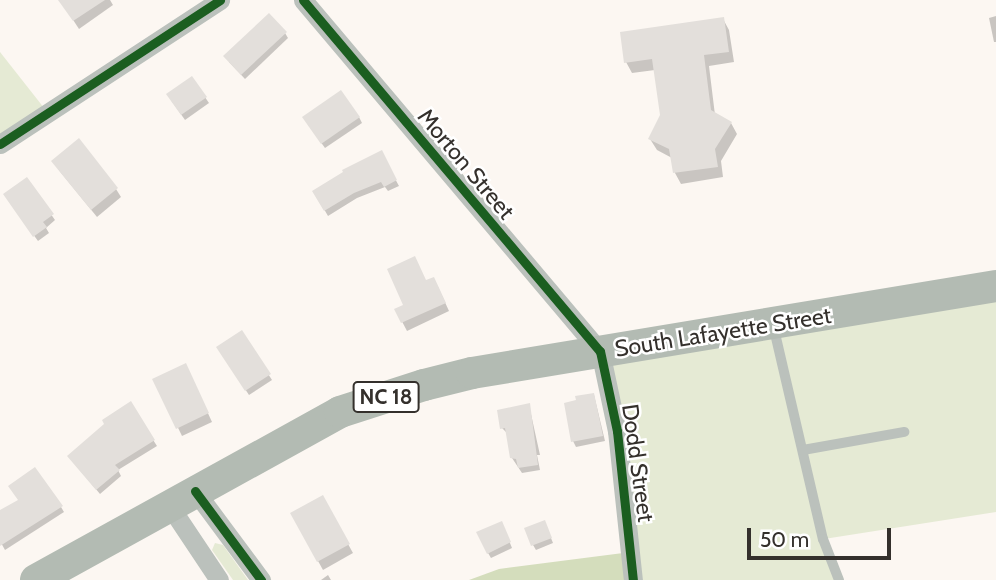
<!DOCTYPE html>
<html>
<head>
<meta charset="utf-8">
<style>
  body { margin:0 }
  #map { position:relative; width:996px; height:580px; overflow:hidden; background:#fcf7f2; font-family:Cabin,sans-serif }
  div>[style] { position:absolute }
  .green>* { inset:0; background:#e5ead4 }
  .forest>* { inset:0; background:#d4ddbc }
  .shadow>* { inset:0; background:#0003 }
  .building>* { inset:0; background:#e3dfdb }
  .lane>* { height:10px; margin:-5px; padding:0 5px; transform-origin:5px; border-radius:5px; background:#bbc1bc }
  .street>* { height:19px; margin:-9.5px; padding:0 9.5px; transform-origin:9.5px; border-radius:9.5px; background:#bbc1bc }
  .primary>* { height:32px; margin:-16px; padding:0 16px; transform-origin:16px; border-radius:16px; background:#b3bbb3 }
  .cycleway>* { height:9px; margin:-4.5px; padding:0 4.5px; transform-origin:4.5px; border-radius:4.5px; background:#1b5e20 }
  span { translate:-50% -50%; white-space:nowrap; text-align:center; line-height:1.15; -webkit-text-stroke:5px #fff; paint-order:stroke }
  .shield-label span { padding:2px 5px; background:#fff; border:2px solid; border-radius:5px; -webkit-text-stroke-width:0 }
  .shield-label { font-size:21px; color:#34302c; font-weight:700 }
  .street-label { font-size:23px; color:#34302c }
  .scale { position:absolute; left:747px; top:528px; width:144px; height:32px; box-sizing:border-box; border:4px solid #34302c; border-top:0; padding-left:9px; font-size:21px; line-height:24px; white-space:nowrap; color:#34302c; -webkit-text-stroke:5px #fff; paint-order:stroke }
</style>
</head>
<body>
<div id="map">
  <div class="green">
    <div style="clip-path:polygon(0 52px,48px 113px,0 144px)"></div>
    <div style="clip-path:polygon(996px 286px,996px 512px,824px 539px,841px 580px,633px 580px,600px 351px)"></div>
    <div style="clip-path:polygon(215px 543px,223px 545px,248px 580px,233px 580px,212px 550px)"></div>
  </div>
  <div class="forest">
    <div style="clip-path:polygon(631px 552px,633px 580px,469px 580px,499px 569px)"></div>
  </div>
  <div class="shadow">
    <div style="clip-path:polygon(60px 0,110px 0,113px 5px,79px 29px)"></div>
    <div style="clip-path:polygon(996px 16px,996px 42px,994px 42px,989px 18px)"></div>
    <div style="clip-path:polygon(723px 19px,729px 30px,734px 62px,709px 66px,715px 115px,731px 123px,737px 134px,721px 161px,723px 177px,681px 184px,675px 173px,672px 158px,657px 150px,650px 139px,662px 116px,655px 70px,632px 73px,626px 62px)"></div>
    <div style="clip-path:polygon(285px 33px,288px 38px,245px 79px,229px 62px)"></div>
    <div style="clip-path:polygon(192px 78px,209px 103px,185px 120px,171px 100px)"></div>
    <div style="clip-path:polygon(359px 117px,362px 123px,325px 148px,307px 123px)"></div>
    <div style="clip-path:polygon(381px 153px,399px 186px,388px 191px,385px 187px,357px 198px,328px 216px,314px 192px)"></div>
    <div style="clip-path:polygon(58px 169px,116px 189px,121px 197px,97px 217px)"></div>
    <div style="clip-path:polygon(27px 180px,55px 220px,46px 228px,49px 233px,38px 241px,8px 200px)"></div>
    <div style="clip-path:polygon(426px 282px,438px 287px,449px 311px,407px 331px,396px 310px,405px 306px)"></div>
    <div style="clip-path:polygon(242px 333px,272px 380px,249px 395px,218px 348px)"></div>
    <div style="clip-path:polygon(190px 374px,212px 422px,182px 436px,155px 380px)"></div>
    <div style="clip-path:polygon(594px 395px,605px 441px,576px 447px,573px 441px)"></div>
    <div style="clip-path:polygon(130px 404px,157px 446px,118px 470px,121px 476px,100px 494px,69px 457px)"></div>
    <div style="clip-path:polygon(529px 405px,540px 455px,537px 455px,540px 470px,522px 473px,512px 458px,507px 433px,502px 428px)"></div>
    <div style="clip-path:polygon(322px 497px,353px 553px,323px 570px,292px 514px)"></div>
    <div style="clip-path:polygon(61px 507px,64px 512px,5px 550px,0 541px,0 512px)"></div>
    <div style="clip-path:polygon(504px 528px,512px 548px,491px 558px,488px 553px)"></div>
    <div style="clip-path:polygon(547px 528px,553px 543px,536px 550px,533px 545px)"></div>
    <div style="clip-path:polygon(328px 575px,331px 580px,321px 580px)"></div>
  </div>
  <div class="building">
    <div style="clip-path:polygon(58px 0,105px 0,73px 21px)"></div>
    <div style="clip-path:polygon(269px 13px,287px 32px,241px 75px,223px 56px)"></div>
    <div style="clip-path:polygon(724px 17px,729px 52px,704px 55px,711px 110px,732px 122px,715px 149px,718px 167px,673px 173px,669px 149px,648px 139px,660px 115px,652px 59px,624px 63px,620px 32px)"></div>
    <div style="clip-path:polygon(192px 76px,207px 97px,181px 115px,166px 94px)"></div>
    <div style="clip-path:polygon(341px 90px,360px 117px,321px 144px,302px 117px)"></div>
    <div style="clip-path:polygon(79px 138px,118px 188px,91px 210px,51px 161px)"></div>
    <div style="clip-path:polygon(382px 150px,397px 180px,384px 187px,381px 182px,354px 193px,324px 211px,312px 191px,343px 172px,342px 170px)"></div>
    <div style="clip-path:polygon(27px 177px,54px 214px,43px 222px,47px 227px,33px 237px,3px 194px)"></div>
    <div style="clip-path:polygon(415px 256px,426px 280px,434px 277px,446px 303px,401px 323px,394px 309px,403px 305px,387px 269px)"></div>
    <div style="clip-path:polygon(242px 330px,271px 374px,245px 391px,216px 347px)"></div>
    <div style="clip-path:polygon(186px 363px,209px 413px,176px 429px,152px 379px)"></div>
    <div style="clip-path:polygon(594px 393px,603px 436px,571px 442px,564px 403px,576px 400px,575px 396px)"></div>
    <div style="clip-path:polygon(131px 401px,155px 440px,115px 465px,120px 470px,96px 490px,67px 456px,104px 424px,102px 420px)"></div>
    <div style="clip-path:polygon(530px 403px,538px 465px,518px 468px,516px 459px,510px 458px,505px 428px,500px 429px,497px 410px)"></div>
    <div style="clip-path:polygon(35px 467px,63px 506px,0 546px,0 510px,18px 500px,8px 486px)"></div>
    <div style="clip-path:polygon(323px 495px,350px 544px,317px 562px,290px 513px)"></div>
    <div style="clip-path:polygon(545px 520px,552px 538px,531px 546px,524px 528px)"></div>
    <div style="clip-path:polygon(502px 521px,511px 542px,487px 554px,476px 532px)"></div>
  </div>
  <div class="lane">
    <div style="left:774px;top:329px;width:216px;rotate:76.9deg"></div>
    <div style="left:823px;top:539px;width:44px;rotate:68.7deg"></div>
    <div style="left:803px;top:450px;width:103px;rotate:-10.1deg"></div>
  </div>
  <div class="street">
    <div style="left:303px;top:0;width:460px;rotate:49.8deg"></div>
    <div style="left:600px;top:351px;width:82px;rotate:78deg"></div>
    <div style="left:617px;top:431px;width:150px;rotate:83.9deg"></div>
    <div style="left:0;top:144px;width:263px;rotate:-33.2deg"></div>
    <div style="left:195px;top:491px;width:111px;rotate:53.4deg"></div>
    <div style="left:169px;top:505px;width:90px;rotate:56.3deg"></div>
  </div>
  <div class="primary">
    <div style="left:36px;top:580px;width:347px;rotate:-28.9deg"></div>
    <div style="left:340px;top:412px;width:88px;rotate:-17.8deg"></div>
    <div style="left:424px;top:385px;width:49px;rotate:-14deg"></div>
    <div style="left:472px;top:373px;width:531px;rotate:-9.43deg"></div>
  </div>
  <div class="cycleway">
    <div style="left:303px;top:0;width:460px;rotate:49.8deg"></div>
    <div style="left:600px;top:351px;width:82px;rotate:78deg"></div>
    <div style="left:617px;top:431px;width:150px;rotate:83.9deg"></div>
    <div style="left:0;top:144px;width:263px;rotate:-33.2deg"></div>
    <div style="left:195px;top:491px;width:111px;rotate:53.4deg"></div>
  </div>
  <div class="shield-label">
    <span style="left:386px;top:397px">NC 18</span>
  </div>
  <div class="street-label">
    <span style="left:466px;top:164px;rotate:50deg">Morton Street</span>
    <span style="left:723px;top:332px;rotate:-9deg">South Lafayette Street</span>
    <span style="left:638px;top:463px;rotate:82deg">Dodd Street</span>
  </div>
  <div class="scale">50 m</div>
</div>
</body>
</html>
